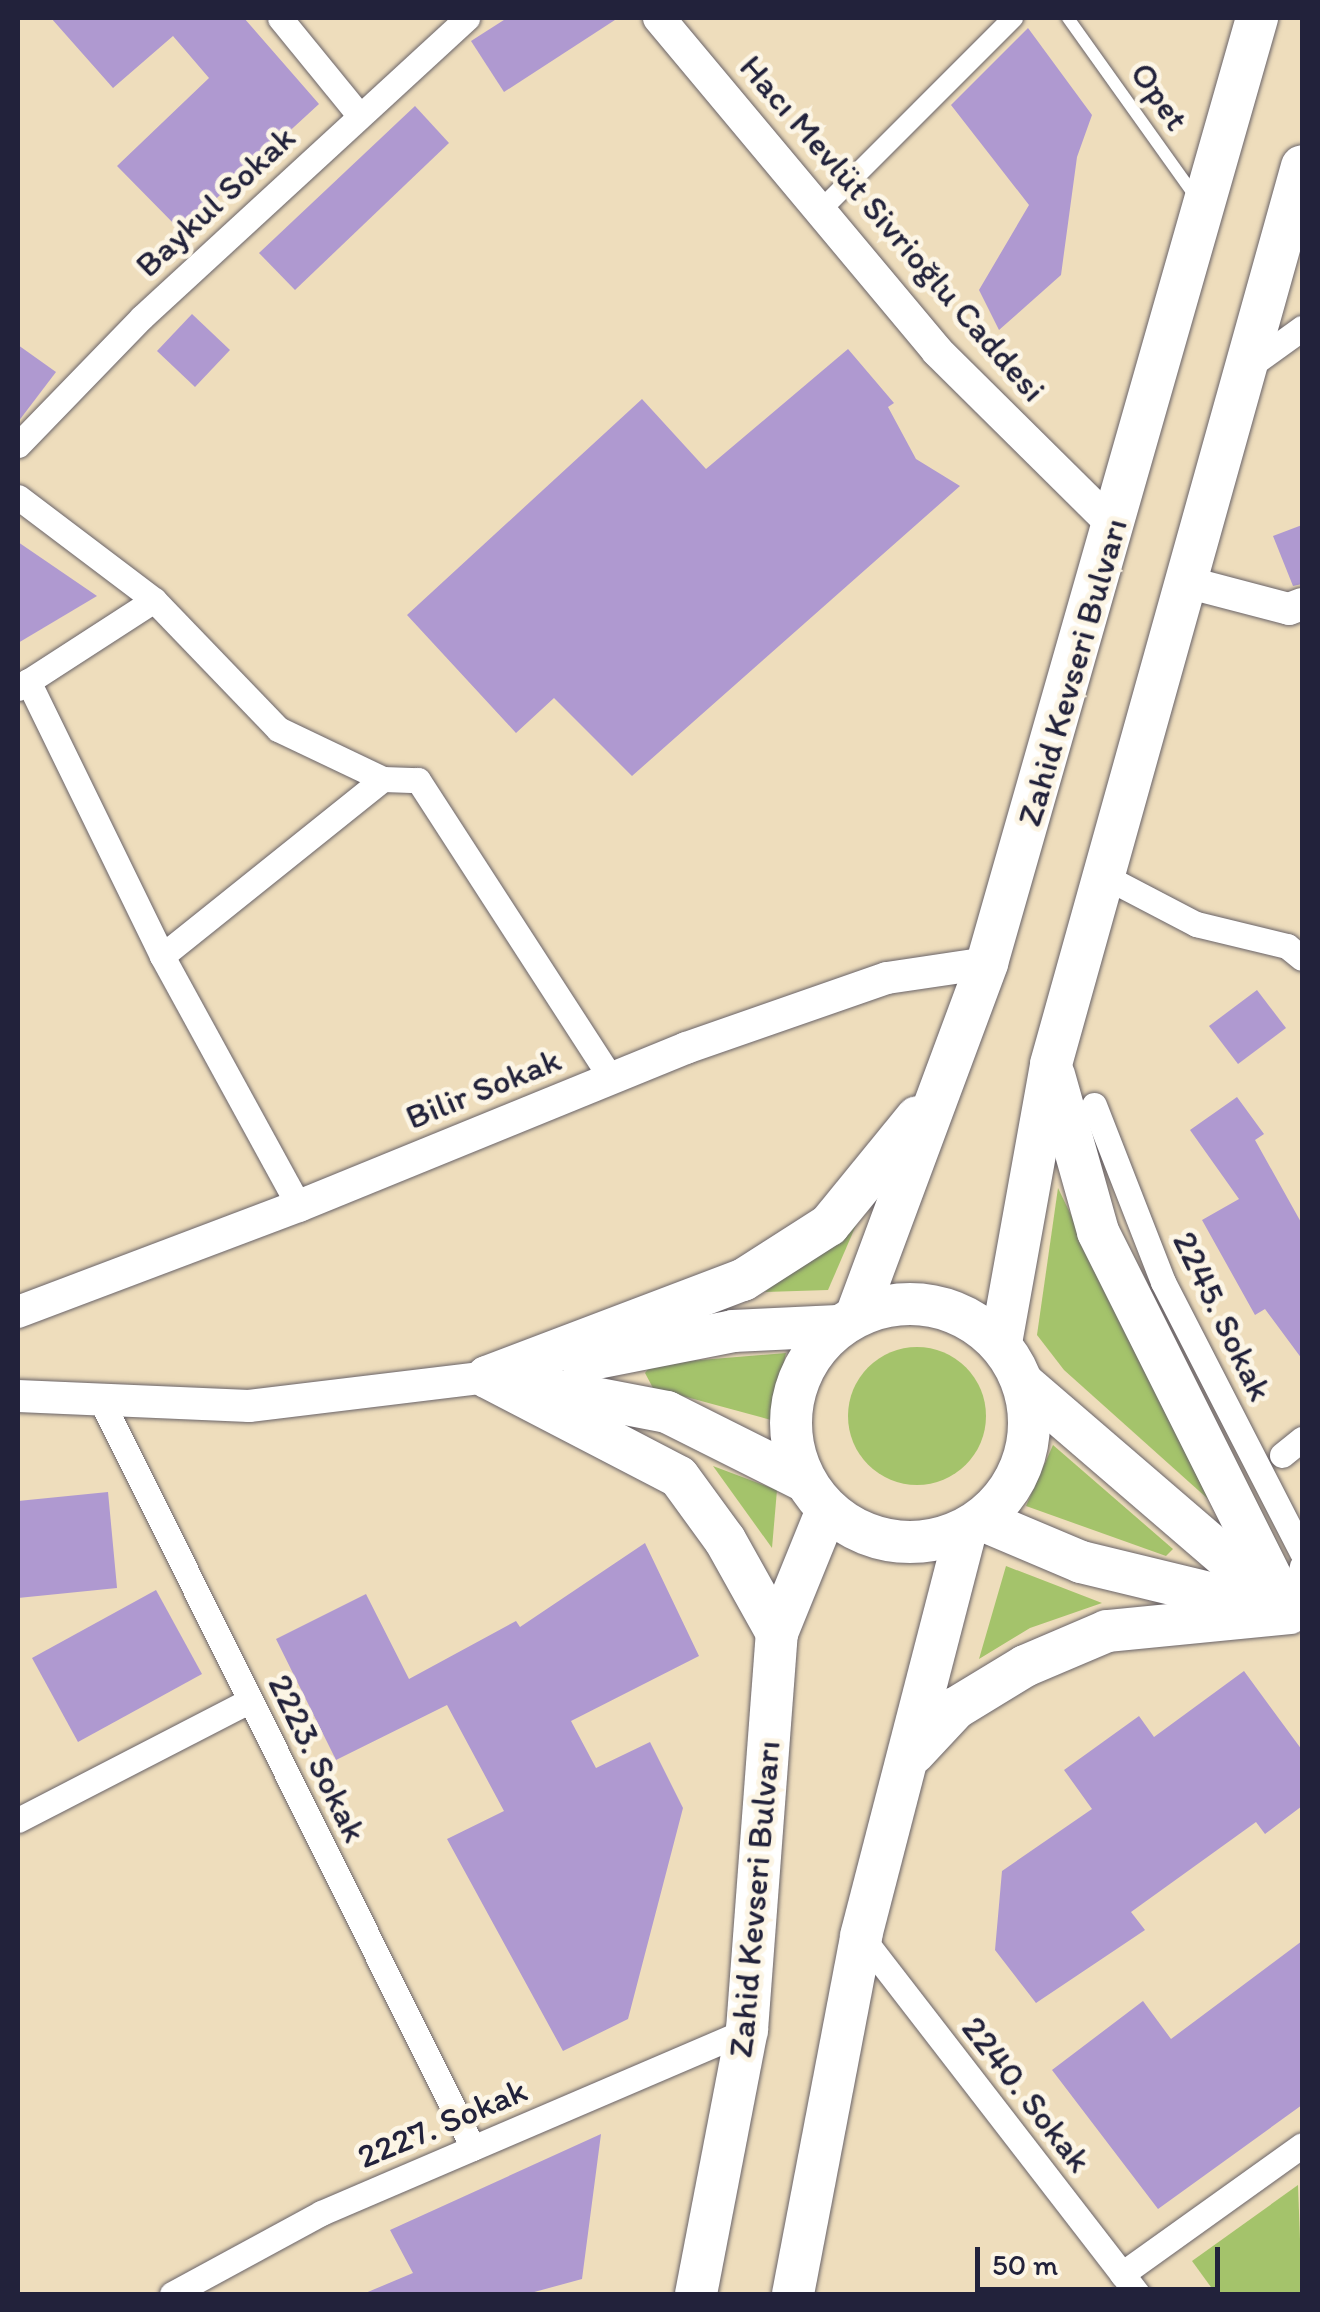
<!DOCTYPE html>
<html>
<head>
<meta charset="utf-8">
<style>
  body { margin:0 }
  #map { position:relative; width:1320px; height:2312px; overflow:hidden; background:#eeddbc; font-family:Itim,sans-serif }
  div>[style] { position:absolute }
  .green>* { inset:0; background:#a4c36b }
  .round { border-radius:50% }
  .building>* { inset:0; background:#af99d0 }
  .roads { filter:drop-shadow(0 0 2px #696368) drop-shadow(0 0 2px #696368) }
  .service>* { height:12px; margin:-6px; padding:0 6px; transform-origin:6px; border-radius:6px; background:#fff }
  .pedestrian>* { height:20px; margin:-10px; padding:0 10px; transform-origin:10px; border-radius:10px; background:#fff }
  .minor>* { height:25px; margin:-12.5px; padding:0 12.5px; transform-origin:12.5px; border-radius:12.5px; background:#fff }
  .tertiary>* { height:32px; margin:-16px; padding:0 16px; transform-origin:16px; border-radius:16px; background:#fff }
  .primary>* { height:42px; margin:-21px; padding:0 21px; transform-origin:21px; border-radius:21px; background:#fff }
  .primary>.ring { margin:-21px; padding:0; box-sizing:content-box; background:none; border:42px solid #fff; border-radius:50% }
  span { translate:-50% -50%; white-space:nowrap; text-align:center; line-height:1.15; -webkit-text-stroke:10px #fcf5e5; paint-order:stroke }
  .street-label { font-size:35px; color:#22223b }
  .frame { position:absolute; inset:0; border:20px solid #22223b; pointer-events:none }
  .scale { position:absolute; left:975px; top:2247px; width:245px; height:45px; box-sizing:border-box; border:5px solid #22223b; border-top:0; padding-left:12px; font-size:30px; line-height:35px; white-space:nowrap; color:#22223b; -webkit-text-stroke:8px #fcf5e5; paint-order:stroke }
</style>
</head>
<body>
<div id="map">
  <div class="green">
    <div style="clip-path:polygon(1058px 1188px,1208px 1499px,1064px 1370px,1037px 1335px)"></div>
    <div style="clip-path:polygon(860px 1216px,828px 1290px,765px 1292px)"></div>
    <div class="round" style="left:848px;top:1347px;width:138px;height:138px"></div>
    <div style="clip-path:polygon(786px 1353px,771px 1420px,653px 1388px,645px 1373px,652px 1364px)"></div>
    <div style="clip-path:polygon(1053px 1445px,1173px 1549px,1166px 1556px,1026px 1506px)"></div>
    <div style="clip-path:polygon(713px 1466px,777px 1490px,772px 1548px)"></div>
    <div style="clip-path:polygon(1006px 1566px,1102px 1603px,1030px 1628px,979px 1659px)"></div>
    <div style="clip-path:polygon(1298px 2185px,1302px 2294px,1216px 2294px,1192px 2261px)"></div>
  </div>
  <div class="building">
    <div style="clip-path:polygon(51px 18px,244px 18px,319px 104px,181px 231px,117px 166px,209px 78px,173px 36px,113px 88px)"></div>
    <div style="clip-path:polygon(507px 18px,618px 18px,504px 92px,471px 41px)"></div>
    <div style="clip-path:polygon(1028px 28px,1092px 115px,1077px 157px,1061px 275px,999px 330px,979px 290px,1029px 205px,951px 105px)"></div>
    <div style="clip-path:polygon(415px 106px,449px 143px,295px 290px,259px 253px)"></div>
    <div style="clip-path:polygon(192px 314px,230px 350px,195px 387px,157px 351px)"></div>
    <div style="clip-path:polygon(18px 345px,56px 372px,18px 422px)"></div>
    <div style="clip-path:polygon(848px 349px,894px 403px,888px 407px,916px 459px,960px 486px,632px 776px,554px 698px,516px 733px,407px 615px,642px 399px,706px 469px)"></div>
    <div style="clip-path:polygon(1302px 525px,1302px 584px,1293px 586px,1273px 536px)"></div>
    <div style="clip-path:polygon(18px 542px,97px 596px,18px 643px)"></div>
    <div style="clip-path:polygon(1257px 990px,1286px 1028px,1238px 1064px,1209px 1026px)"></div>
    <div style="clip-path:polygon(1237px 1097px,1264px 1134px,1255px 1140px,1302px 1224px,1302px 1359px,1265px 1309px,1255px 1315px,1202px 1220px,1239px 1199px,1190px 1130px)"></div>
    <div style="clip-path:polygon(108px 1492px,117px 1588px,18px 1598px,18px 1501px)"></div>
    <div style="clip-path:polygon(645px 1543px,699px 1656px,571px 1721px,596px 1768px,650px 1742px,683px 1808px,628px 2019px,563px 2051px,447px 1839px,504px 1811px,447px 1705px,336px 1760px,276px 1639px,366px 1594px,409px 1679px,516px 1621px,520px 1627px)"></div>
    <div style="clip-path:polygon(156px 1590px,202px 1674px,78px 1742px,32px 1658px)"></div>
    <div style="clip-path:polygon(1244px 1671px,1302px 1750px,1302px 1806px,1265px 1834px,1256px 1822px,1131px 1912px,1145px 1930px,1036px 2003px,995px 1950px,1002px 1871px,1092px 1809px,1064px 1770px,1139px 1716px,1154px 1737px)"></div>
    <div style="clip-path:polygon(1302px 1941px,1302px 2105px,1158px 2209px,1052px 2070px,1143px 2001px,1171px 2039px)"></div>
    <div style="clip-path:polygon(601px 2134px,582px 2279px,527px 2294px,363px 2294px,413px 2273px,390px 2230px)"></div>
  </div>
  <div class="roads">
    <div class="service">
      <div style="left:1068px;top:18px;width:222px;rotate:54.5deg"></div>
    </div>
    <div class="pedestrian">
      <div style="left:823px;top:208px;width:269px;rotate:-45deg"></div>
    </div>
    <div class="minor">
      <div style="left:280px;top:18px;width:125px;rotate:50.8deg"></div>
      <div style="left:1248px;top:367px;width:67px;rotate:-35.8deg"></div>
      <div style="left:18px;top:445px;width:178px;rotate:-45.9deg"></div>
      <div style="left:142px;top:317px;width:442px;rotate:-42.6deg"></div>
      <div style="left:18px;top:497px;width:171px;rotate:37.1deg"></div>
      <div style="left:154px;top:600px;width:179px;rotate:46.1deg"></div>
      <div style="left:278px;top:729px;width:116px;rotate:25.5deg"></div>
      <div style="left:28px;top:681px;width:306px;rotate:64deg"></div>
      <div style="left:162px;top:956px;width:285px;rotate:61.3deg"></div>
      <div style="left:18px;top:688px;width:162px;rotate:-32.9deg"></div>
      <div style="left:1106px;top:877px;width:102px;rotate:27.6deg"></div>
      <div style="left:1196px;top:924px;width:94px;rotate:13.6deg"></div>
      <div style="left:1287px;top:946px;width:19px;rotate:39deg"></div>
      <div style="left:162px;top:956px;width:283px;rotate:-38.7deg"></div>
      <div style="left:383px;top:779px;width:35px;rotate:2deg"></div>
      <div style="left:418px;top:780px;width:355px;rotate:57.1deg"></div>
      <div style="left:1094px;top:1105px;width:190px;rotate:68.7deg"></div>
      <div style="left:1163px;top:1282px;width:304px;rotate:62.8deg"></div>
      <div style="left:101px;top:1400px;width:835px;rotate:63.56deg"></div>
      <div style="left:1282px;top:1455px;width:26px;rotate:-39deg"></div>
      <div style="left:1291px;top:1614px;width:49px;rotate:-77.1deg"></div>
      <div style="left:18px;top:1820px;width:261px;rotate:-27.3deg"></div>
      <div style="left:861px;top:1936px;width:453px;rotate:52.3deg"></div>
      <div style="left:1122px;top:2274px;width:221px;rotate:-35.6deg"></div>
      <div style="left:172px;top:2294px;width:170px;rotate:-28.5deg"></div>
      <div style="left:321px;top:2213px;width:464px;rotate:-23.2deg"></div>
    </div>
    <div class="tertiary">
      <div style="left:659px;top:18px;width:434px;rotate:50.1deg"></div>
      <div style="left:937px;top:351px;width:250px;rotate:44.7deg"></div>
      <div style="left:1186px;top:582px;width:106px;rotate:14.7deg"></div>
      <div style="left:1289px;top:609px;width:14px;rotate:-21deg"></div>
      <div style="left:18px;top:1312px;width:300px;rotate:-20.7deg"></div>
      <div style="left:299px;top:1206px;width:418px;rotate:-22.2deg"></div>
      <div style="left:686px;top:1048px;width:213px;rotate:-19.2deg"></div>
      <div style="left:887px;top:978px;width:101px;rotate:-8.5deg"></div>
      <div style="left:18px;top:1396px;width:231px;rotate:2.5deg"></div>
      <div style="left:249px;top:1406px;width:240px;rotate:-6.9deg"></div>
    </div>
    <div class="primary">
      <div style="left:1054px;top:1075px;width:163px;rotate:74.3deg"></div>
      <div style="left:1098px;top:1232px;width:426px;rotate:63.4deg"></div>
      <div class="ring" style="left:791px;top:1304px;width:196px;height:196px"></div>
      <div style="left:856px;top:1316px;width:377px;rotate:-69.6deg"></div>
      <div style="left:987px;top:963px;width:983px;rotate:-74.05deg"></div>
      <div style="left:1001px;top:1343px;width:283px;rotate:-79.8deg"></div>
      <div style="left:1051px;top:1064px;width:932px;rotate:-74.38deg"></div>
      <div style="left:582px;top:1361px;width:154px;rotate:-11.2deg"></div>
      <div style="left:733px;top:1331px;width:105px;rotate:-2.7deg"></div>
      <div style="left:487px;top:1377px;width:274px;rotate:-20.8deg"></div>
      <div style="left:743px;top:1280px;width:102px;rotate:-32.6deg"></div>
      <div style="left:829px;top:1225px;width:139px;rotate:-50.8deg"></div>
      <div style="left:487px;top:1377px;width:216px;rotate:27.5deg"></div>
      <div style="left:679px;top:1477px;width:78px;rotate:53.9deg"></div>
      <div style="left:725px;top:1540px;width:107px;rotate:60.8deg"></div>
      <div style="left:1025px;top:1385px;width:328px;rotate:40.7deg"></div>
      <div style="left:532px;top:1386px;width:137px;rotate:10.9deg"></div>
      <div style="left:667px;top:1412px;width:154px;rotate:26.6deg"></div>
      <div style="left:984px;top:1521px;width:105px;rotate:22.9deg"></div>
      <div style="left:1081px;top:1562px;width:179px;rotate:13.6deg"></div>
      <div style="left:914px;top:1753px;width:62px;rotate:-47deg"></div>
      <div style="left:956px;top:1708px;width:81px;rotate:-31.3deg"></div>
      <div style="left:1025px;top:1666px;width:89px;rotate:-23.1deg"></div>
      <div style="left:1107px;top:1631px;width:183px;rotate:-5.6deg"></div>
      <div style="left:696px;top:2294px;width:269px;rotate:-79.1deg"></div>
      <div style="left:747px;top:2030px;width:398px;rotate:-85.7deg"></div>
      <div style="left:777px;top:1633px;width:133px;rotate:-67.9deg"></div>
      <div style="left:793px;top:2294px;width:364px;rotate:-79.2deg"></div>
      <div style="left:861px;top:1936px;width:416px;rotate:-75.5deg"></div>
    </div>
  </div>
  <div class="street-label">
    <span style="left:1160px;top:96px;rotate:55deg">Opet</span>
    <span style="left:215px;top:201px;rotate:-43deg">Baykul Sokak</span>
    <span style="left:893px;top:228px;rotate:49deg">Hacı Mevlüt Sivrioğlu Caddesi</span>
    <span style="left:1072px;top:672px;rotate:-74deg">Zahid Kevseri Bulvarı</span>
    <span style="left:483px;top:1088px;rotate:-22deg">Bilir Sokak</span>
    <span style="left:1223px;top:1316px;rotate:64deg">2245. Sokak</span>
    <span style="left:318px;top:1758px;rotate:64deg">2223. Sokak</span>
    <span style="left:754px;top:1899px;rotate:-85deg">Zahid Kevseri Bulvarı</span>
    <span style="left:1027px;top:2094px;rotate:52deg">2240. Sokak</span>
    <span style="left:442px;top:2123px;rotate:-23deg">2227. Sokak</span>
  </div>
  <div class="frame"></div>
  <div class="scale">50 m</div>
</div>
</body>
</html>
